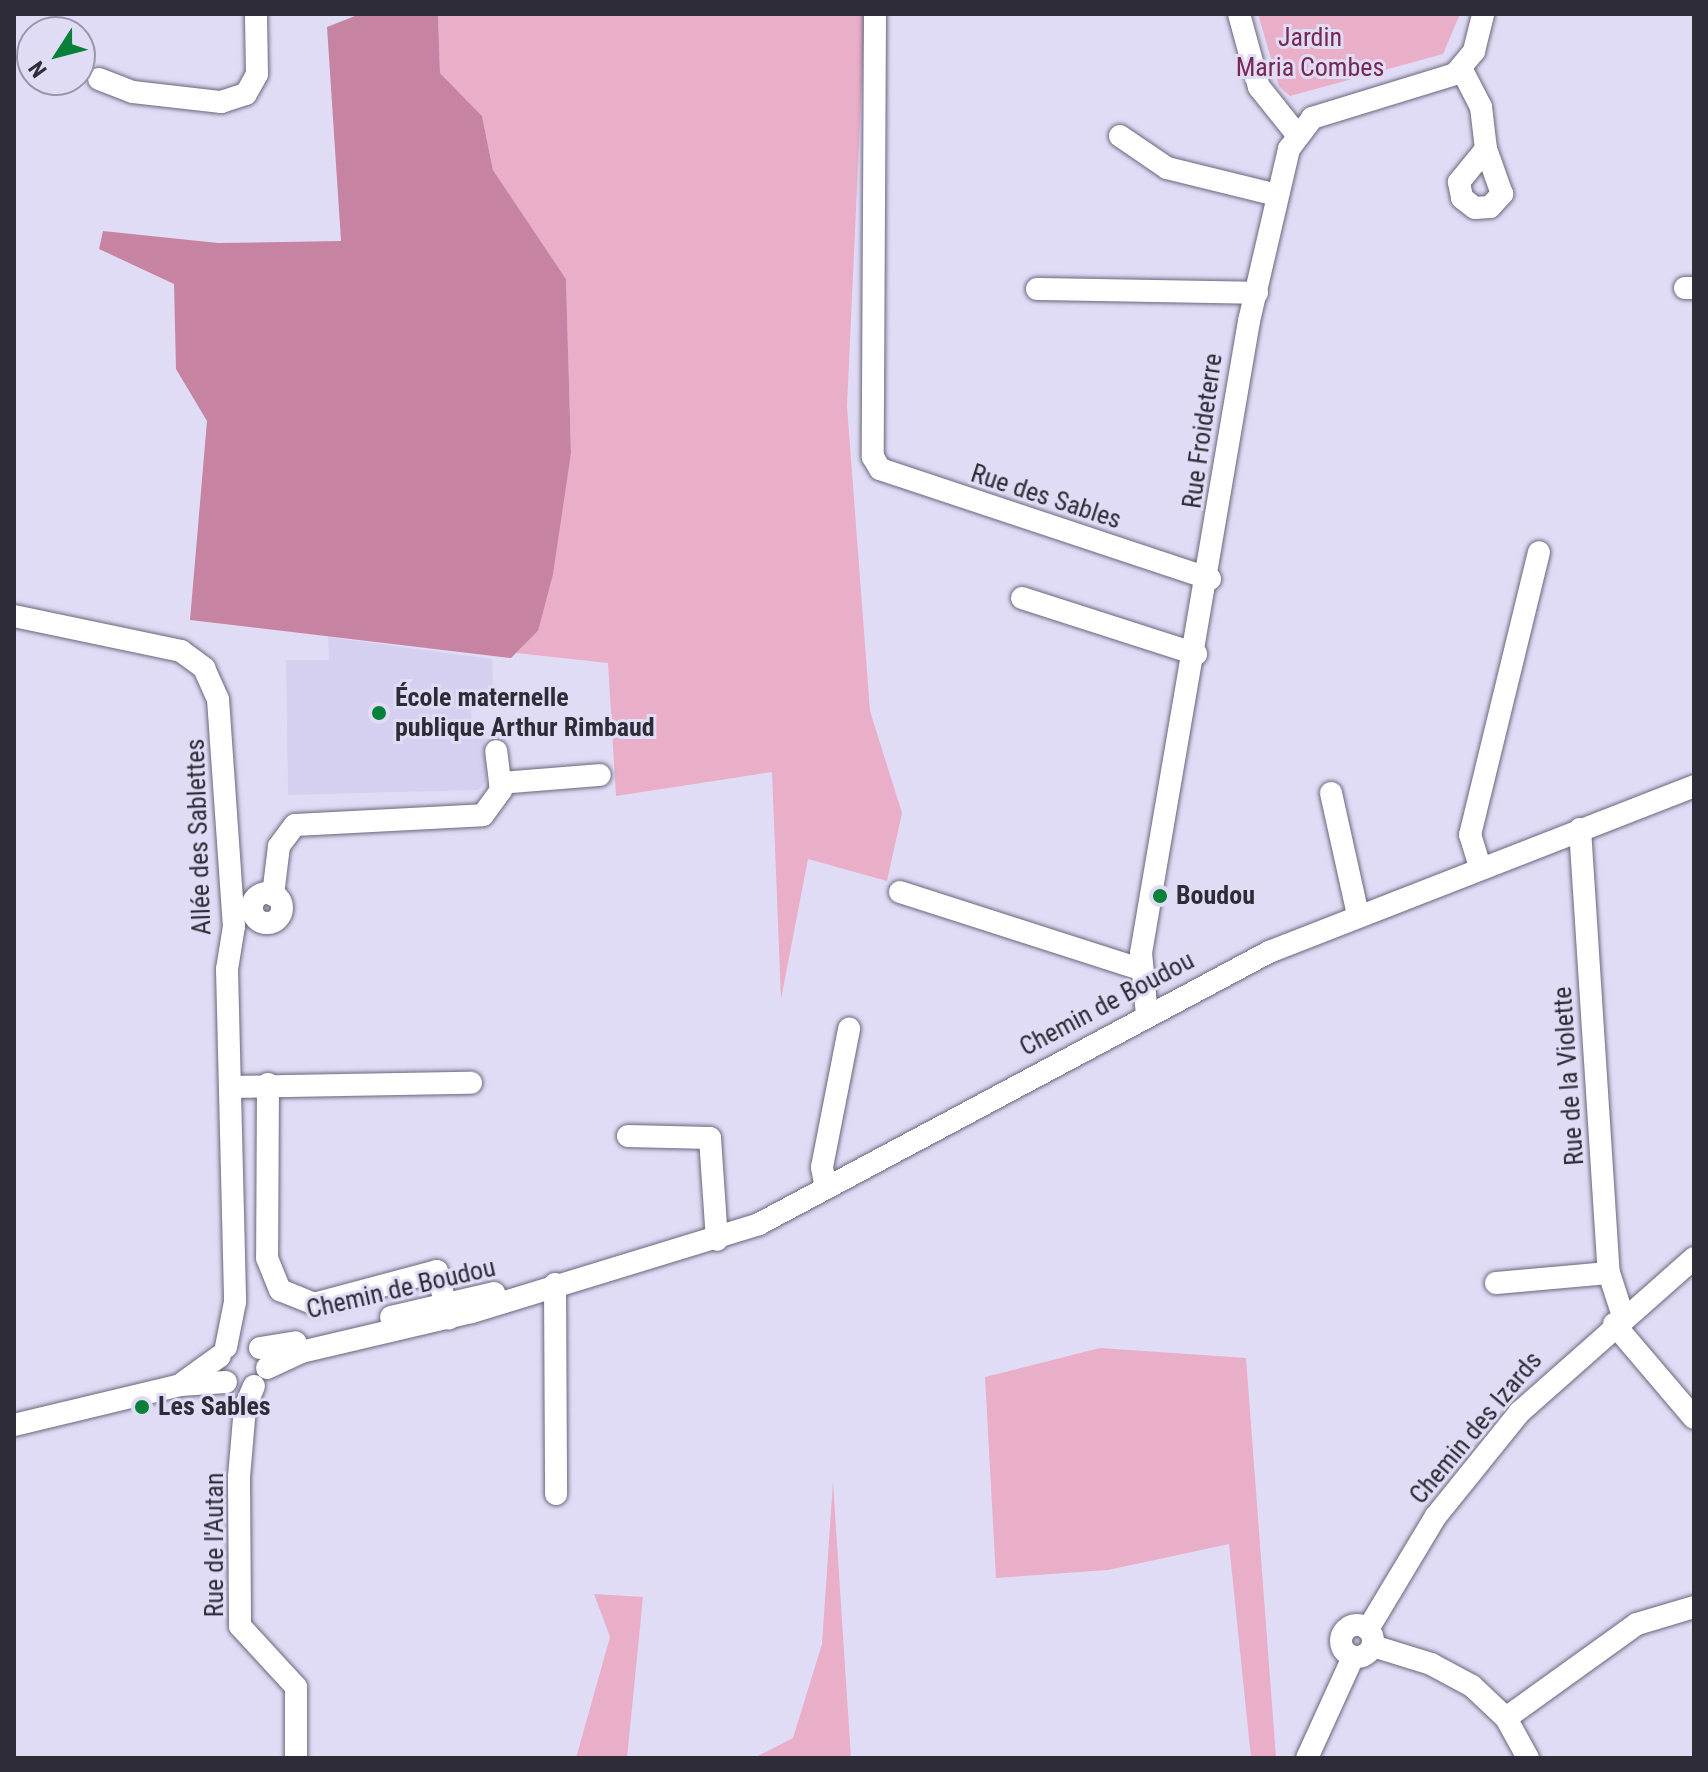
<!DOCTYPE html>
<html>
<head>
<meta charset="utf-8">
<style>
  body { margin:0 }
  #map { position:relative; width:1708px; height:1772px; overflow:hidden; background:#e1dcf6; font-family:"Roboto Condensed",sans-serif }
  div>[style] { position:absolute }
  .built>* { inset:0; background:#d6d0f0 }
  .green>* { inset:0; background:#e9aec8 }
  .forest>* { inset:0; background:#c784a2 }
  .roads { filter:drop-shadow(0 0 2px #6a667c) drop-shadow(0 0 2px #6a667c) }
  .minor>* { height:22px; margin:-11px; padding:0 11px; transform-origin:11px; border-radius:11px; background:#fff }
  .minor>.ring { margin:-11px; padding:0; box-sizing:content-box; background:none; border:22px solid #fff; border-radius:50% }
  .dots>* { width:22px; height:22px; translate:-50% -50%; box-sizing:border-box; border:4px solid #e1dcf6; border-radius:50% }
  span { translate:-50% -50%; white-space:nowrap; text-align:center; line-height:1.15; -webkit-text-stroke:6px #e1dcf6; paint-order:stroke }
  .park-label { font-size:26px; color:#772751 }
  .street-label { font-size:26px; color:#2e2c36 }
  .poi-label { font-size:26px; color:#2e2c36; font-weight:700 }
  .left { translate:0 -50%; text-align:left }
  .frame { position:absolute; inset:0; border:16px solid #2e2c36; pointer-events:none }
  .north { position:absolute; left:16px; top:16px; width:80px; height:80px; box-sizing:border-box; background:#e1dcf6; border:2px solid #9996a9; border-radius:50%; rotate:234deg; font-size:22px; font-weight:700; line-height:32px; text-align:center; color:#2e2c36 }
  .north::after { content:''; display:block; margin:auto; width:28px; height:36px; background:#088039; clip-path:polygon(50% 0,100% 100%,50% 72%,0 100%) }
</style>
</head>
<body>
<div id="map">
  <div class="built">
    <div style="clip-path:polygon(328px 637px,492px 659px,493px 687px,471px 700px,472px 727px,484px 727px,486px 782px,478px 790px,288px 795px,286px 660px,329px 660px)"></div>
  </div>
  <div class="green">
    <div style="clip-path:polygon(438px 14px,865px 14px,847px 406px,870px 711px,902px 813px,887px 881px,808px 859px,781px 999px,772px 772px,616px 796px,608px 663px,516px 653px,538px 631px,571px 453px,566px 279px,493px 170px,482px 116px,440px 73px)"></div>
    <div style="clip-path:polygon(1258px 14px,1460px 14px,1443px 54px,1290px 96px,1279px 86px)"></div>
    <div style="clip-path:polygon(1100px 1348px,1246px 1358px,1276px 1758px,1251px 1758px,1229px 1544px,1108px 1570px,996px 1578px,985px 1377px)"></div>
    <div style="clip-path:polygon(833px 1482px,851px 1758px,754px 1758px,793px 1738px,822px 1644px)"></div>
    <div style="clip-path:polygon(594px 1594px,643px 1597px,627px 1758px,576px 1758px,610px 1637px)"></div>
  </div>
  <div class="forest">
    <div style="clip-path:polygon(360px 14px,438px 14px,440px 73px,482px 116px,493px 170px,566px 279px,571px 453px,553px 574px,538px 631px,511px 658px,190px 620px,207px 421px,176px 369px,174px 284px,99px 249px,103px 231px,218px 243px,341px 241px,327px 27px)"></div>
  </div>
  <div class="roads">
    <div class="minor">
      <div style="left:875px;top:14px;width:443px;rotate:90.3deg"></div>
      <div style="left:873px;top:457px;width:14px;rotate:60deg"></div>
      <div style="left:880px;top:469px;width:348px;rotate:18.4deg"></div>
      <div style="left:1239px;top:14px;width:76px;rotate:74.7deg"></div>
      <div style="left:1259px;top:87px;width:58px;rotate:51.3deg"></div>
      <div style="left:1462px;top:70px;width:42px;rotate:62.8deg"></div>
      <div style="left:1481px;top:107px;width:42px;rotate:83.2deg"></div>
      <div style="left:1486px;top:149px;width:43px;rotate:129.3deg"></div>
      <div style="left:1459px;top:182px;width:16px;rotate:79deg"></div>
      <div style="left:1462px;top:198px;width:16px;rotate:38deg"></div>
      <div style="left:1475px;top:208px;width:15px;rotate:-4deg"></div>
      <div style="left:1490px;top:207px;width:18px;rotate:-47deg"></div>
      <div style="left:1502px;top:194px;width:48px;rotate:-109.6deg"></div>
      <div style="left:99px;top:79px;width:36px;rotate:21deg"></div>
      <div style="left:133px;top:92px;width:89px;rotate:6.5deg"></div>
      <div style="left:221px;top:102px;width:26px;rotate:-18deg"></div>
      <div style="left:246px;top:94px;width:23px;rotate:-61deg"></div>
      <div style="left:257px;top:74px;width:60px;rotate:-91deg"></div>
      <div style="left:1120px;top:136px;width:57px;rotate:34.2deg"></div>
      <div style="left:1167px;top:168px;width:113px;rotate:13.8deg"></div>
      <div style="left:1685px;top:288px;width:9px"></div>
      <div style="left:1037px;top:289px;width:220px;rotate:1deg"></div>
      <div style="left:1022px;top:598px;width:183px;rotate:17.8deg"></div>
      <div style="left:14px;top:616px;width:171px;rotate:11.8deg"></div>
      <div style="left:181px;top:651px;width:29px;rotate:36deg"></div>
      <div style="left:204px;top:668px;width:34px;rotate:66deg"></div>
      <div style="left:218px;top:699px;width:228px;rotate:86deg"></div>
      <div style="left:234px;top:926px;width:44px;rotate:99.2deg"></div>
      <div style="left:227px;top:969px;width:333px;rotate:88.6deg"></div>
      <div style="left:235px;top:1302px;width:46px;rotate:101.3deg"></div>
      <div style="left:500px;top:783px;width:100px;rotate:-4.6deg"></div>
      <div style="left:1331px;top:793px;width:125px;rotate:77.5deg"></div>
      <div style="left:1580px;top:829px;width:445px;rotate:86.3deg"></div>
      <div style="left:1609px;top:1273px;width:45px;rotate:72deg"></div>
      <div style="left:1480px;top:867px;width:34px;rotate:-107deg"></div>
      <div style="left:1470px;top:835px;width:291px;rotate:-76.3deg"></div>
      <div style="left:900px;top:892px;width:252px;rotate:17.8deg"></div>
      <div class="ring" style="left:252px;top:893px;width:8px;height:8px"></div>
      <div style="left:273px;top:895px;width:49px;rotate:-83deg"></div>
      <div style="left:279px;top:846px;width:26px;rotate:-53deg"></div>
      <div style="left:295px;top:825px;width:188px;rotate:-3deg"></div>
      <div style="left:483px;top:815px;width:31px;rotate:-54deg"></div>
      <div style="left:501px;top:790px;width:39px;rotate:-97deg"></div>
      <div style="left:1147px;top:1015px;width:62px;rotate:-95.5deg"></div>
      <div style="left:1141px;top:953px;width:641px;rotate:-80.3deg"></div>
      <div style="left:1249px;top:321px;width:177px;rotate:-76.9deg"></div>
      <div style="left:1289px;top:149px;width:39px;rotate:-53deg"></div>
      <div style="left:1312px;top:118px;width:150px;rotate:-17.1deg"></div>
      <div style="left:1455px;top:74px;width:30px;rotate:-50deg"></div>
      <div style="left:1474px;top:51px;width:38px;rotate:-76deg"></div>
      <div style="left:268px;top:1084px;width:174px;rotate:90.3deg"></div>
      <div style="left:267px;top:1258px;width:35px;rotate:68deg"></div>
      <div style="left:280px;top:1290px;width:37px;rotate:22deg"></div>
      <div style="left:314px;top:1304px;width:127px;rotate:-15deg"></div>
      <div style="left:437px;top:1271px;width:49px;rotate:75.7deg"></div>
      <div style="left:230px;top:1087px;width:241px;rotate:-1deg"></div>
      <div style="left:628px;top:1136px;width:82px;rotate:1.4deg"></div>
      <div style="left:710px;top:1138px;width:102px;rotate:86.1deg"></div>
      <div style="left:826px;top:1188px;width:21px;rotate:-101deg"></div>
      <div style="left:822px;top:1167px;width:141px;rotate:-78.9deg"></div>
      <div style="left:1496px;top:1283px;width:113px;rotate:-5.1deg"></div>
      <div style="left:555px;top:1284px;width:210px;rotate:89.7deg"></div>
      <div style="left:391px;top:1317px;width:106px;rotate:-13.1deg"></div>
      <div style="left:1614px;top:1324px;width:123px;rotate:49.6deg"></div>
      <div style="left:260px;top:1348px;width:36px;rotate:-9deg"></div>
      <div style="left:267px;top:1368px;width:38px;rotate:-25deg"></div>
      <div style="left:301px;top:1352px;width:176px;rotate:-13.2deg"></div>
      <div style="left:472px;top:1312px;width:300px;rotate:-17deg"></div>
      <div style="left:759px;top:1224px;width:578px;rotate:-28.07deg"></div>
      <div style="left:1269px;top:952px;width:456px;rotate:-21.3deg"></div>
      <div style="left:184px;top:1382px;width:44px;rotate:-35.8deg"></div>
      <div style="left:254px;top:1386px;width:23px;rotate:113deg"></div>
      <div style="left:245px;top:1407px;width:70px;rotate:94.9deg"></div>
      <div style="left:239px;top:1477px;width:149px;rotate:89.6deg"></div>
      <div style="left:240px;top:1626px;width:83px;rotate:47.4deg"></div>
      <div style="left:296px;top:1687px;width:71px;rotate:90deg"></div>
      <div style="left:14px;top:1425px;width:171px;rotate:-13.5deg"></div>
      <div style="left:180px;top:1385px;width:46px;rotate:-3.7deg"></div>
      <div class="ring" style="left:1341px;top:1625px;width:10px;height:10px"></div>
      <div style="left:1368px;top:1629px;width:132px;rotate:-59deg"></div>
      <div style="left:1436px;top:1516px;width:134px;rotate:-51.1deg"></div>
      <div style="left:1520px;top:1412px;width:232px;rotate:-41.5deg"></div>
      <div style="left:1373px;top:1646px;width:61px;rotate:17.2deg"></div>
      <div style="left:1431px;top:1664px;width:47px;rotate:28.2deg"></div>
      <div style="left:1472px;top:1686px;width:47px;rotate:43.3deg"></div>
      <div style="left:1506px;top:1718px;width:46px;rotate:61.2deg"></div>
      <div style="left:1506px;top:1718px;width:161px;rotate:-35.7deg"></div>
      <div style="left:1637px;top:1624px;width:59px;rotate:-16.6deg"></div>
      <div style="left:1307px;top:1758px;width:111px;rotate:-65.5deg"></div>
    </div>
  </div>
  <div class="dots">
    <div style="left:379px;top:713px;background:#088039"></div>
    <div style="left:1160px;top:896px;background:#088039"></div>
    <div style="left:142px;top:1407px;background:#088039"></div>
  </div>
  <div class="park-label">
    <span style="left:1310px;top:53px">Jardin<br>Maria Combes</span>
  </div>
  <div class="street-label">
    <span style="left:1203px;top:431px;rotate:-82deg">Rue Froideterre</span>
    <span style="left:1046px;top:497px;rotate:18deg">Rue des Sables</span>
    <span style="left:199px;top:837px;rotate:-92deg">Allée des Sablettes</span>
    <span style="left:1107px;top:1004px;rotate:-28deg">Chemin de Boudou</span>
    <span style="left:1569px;top:1076px;rotate:-94deg">Rue de la Violette</span>
    <span style="left:401px;top:1289px;rotate:-13deg">Chemin de Boudou</span>
    <span style="left:1476px;top:1428px;rotate:-50deg">Chemin des Izards</span>
    <span style="left:215px;top:1545px;rotate:-90deg">Rue de l'Autan</span>
  </div>
  <div class="poi-label">
    <span class="left" style="left:395px;top:713px">École maternelle<br>publique Arthur Rimbaud</span>
    <span class="left" style="left:1176px;top:896px">Boudou</span>
    <span class="left" style="left:158px;top:1407px">Les Sables</span>
  </div>
  <div class="frame"></div>
  <div class="north">N</div>
</div>
</body>
</html>
